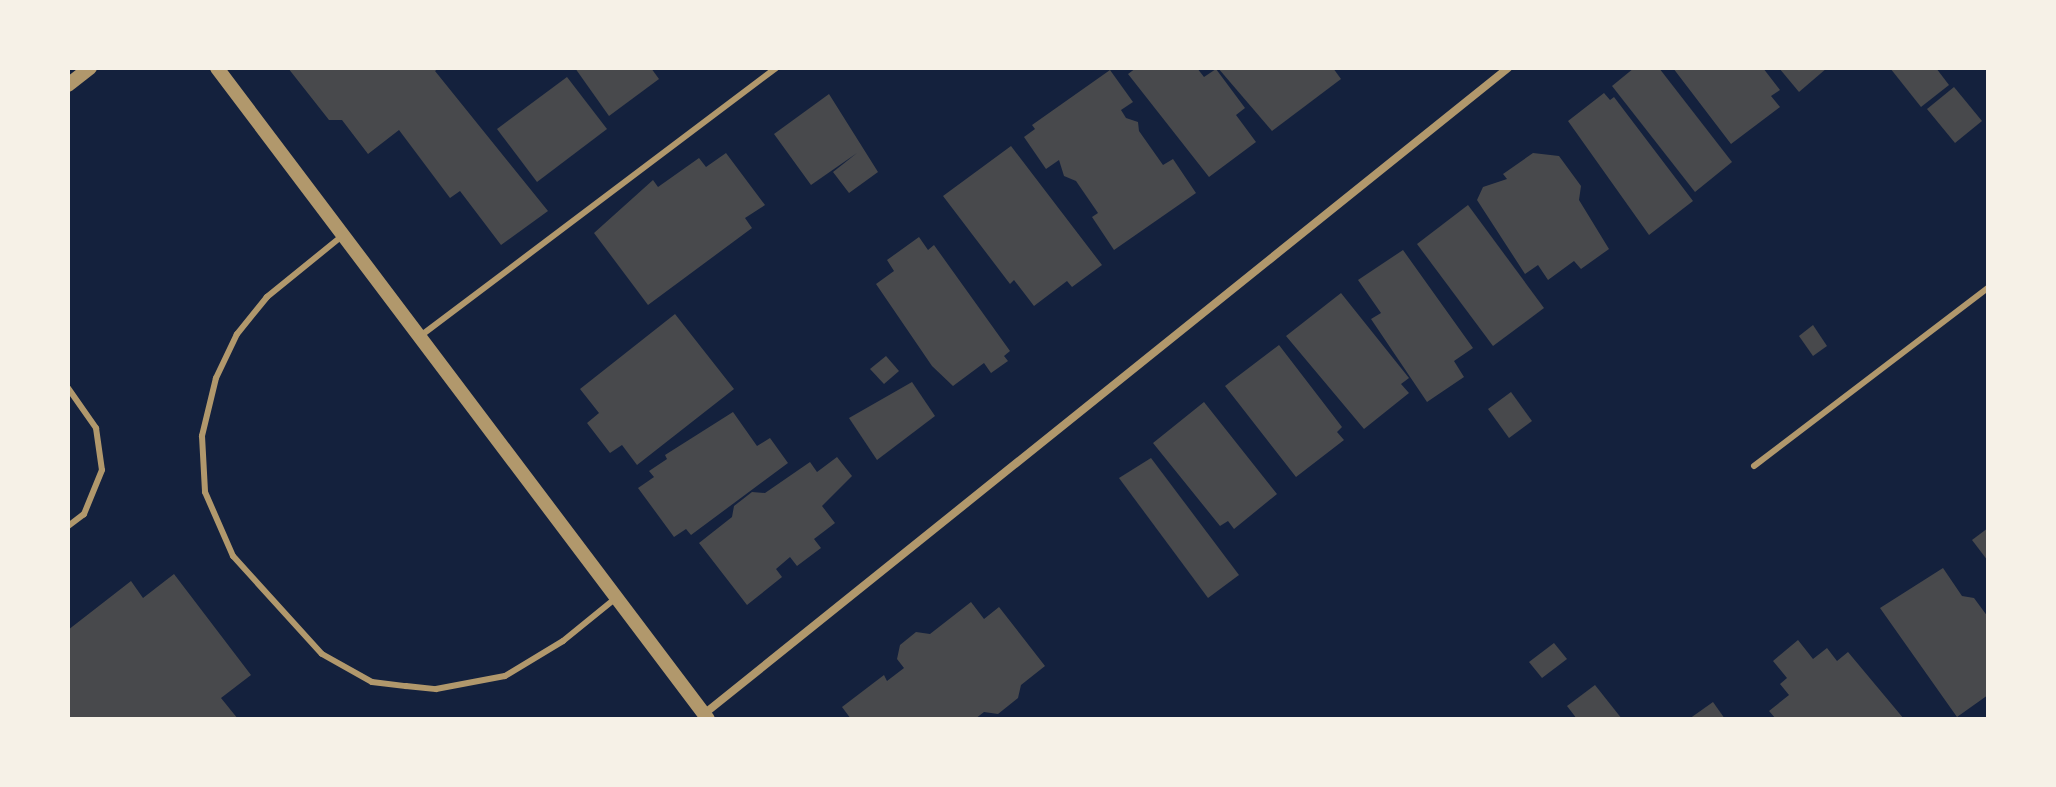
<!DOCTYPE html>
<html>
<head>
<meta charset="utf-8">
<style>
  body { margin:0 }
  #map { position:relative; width:2056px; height:787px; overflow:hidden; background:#14213d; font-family:Lora,serif }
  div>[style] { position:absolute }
  .building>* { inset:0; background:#48494c }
  .service>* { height:6px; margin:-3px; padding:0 3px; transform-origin:3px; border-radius:3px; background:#b1986c }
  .minor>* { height:8px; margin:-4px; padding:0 4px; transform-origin:4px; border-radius:4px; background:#b1986c }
  .tertiary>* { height:14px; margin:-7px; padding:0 7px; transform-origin:7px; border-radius:7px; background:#b1986c }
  span { translate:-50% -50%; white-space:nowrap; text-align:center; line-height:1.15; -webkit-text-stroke:7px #f6f1e7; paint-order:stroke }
  .frame { position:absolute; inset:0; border:70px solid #f6f1e7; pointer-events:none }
</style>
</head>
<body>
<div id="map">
  <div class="building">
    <div style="clip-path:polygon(288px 68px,439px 68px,435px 71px,548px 211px,501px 245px,460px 191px,450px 198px,399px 130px,368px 154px,342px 120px,329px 120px)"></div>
    <div style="clip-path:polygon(575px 68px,651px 68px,659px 79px,609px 116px)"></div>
    <div style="clip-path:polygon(1136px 68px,1197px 68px,1204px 77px,1216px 69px,1245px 108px,1236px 115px,1256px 142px,1209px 177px,1128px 74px)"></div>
    <div style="clip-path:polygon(1218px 68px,1333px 68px,1341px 79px,1272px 131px)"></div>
    <div style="clip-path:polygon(1634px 68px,1659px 68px,1732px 162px,1695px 192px,1612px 86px)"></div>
    <div style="clip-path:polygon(1673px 68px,1763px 68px,1780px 90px,1771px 96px,1780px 107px,1731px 144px)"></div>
    <div style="clip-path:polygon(1779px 68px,1827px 68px,1799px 92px)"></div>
    <div style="clip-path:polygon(1890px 68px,1936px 68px,1949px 85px,1921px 107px)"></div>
    <div style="clip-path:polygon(1110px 70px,1133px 102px,1121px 110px,1126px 118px,1138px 122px,1139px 131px,1163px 165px,1173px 159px,1196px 193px,1114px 250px,1092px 217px,1098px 213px,1076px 181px,1064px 176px,1059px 160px,1046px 169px,1024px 137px,1035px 129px,1032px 125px)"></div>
    <div style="clip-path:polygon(567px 77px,607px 129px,537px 182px,497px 129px)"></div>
    <div style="clip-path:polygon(1954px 87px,1982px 121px,1955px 143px,1927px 109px)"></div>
    <div style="clip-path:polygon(1604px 93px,1610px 100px,1614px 97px,1693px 201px,1649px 235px,1568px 121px)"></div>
    <div style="clip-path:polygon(829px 94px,878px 172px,849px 193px,833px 172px,857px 153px,811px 185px,774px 134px)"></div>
    <div style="clip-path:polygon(1011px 146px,1102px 265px,1072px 287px,1067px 281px,1034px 306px,1014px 280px,1010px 284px,943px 196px)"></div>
    <div style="clip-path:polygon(726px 153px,765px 205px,745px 218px,752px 228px,648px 305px,594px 233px,653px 180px,658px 187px,699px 158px,706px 167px)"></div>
    <div style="clip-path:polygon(1533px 153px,1559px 156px,1581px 186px,1579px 200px,1609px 249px,1581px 269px,1574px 261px,1548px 280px,1538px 265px,1525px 274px,1477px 200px,1483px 187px,1507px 179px,1503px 174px)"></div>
    <div style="clip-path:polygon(1468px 205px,1544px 308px,1493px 346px,1417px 244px)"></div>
    <div style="clip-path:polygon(919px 237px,928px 250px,934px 245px,1010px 351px,1004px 356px,1008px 361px,991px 373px,984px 363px,953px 386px,932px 366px,876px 284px,894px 271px,887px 260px)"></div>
    <div style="clip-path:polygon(1403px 250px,1473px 348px,1454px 361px,1464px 377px,1427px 402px,1371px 319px,1381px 313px,1358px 280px)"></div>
    <div style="clip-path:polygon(1341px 293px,1409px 378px,1401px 384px,1409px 393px,1364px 429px,1286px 336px)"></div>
    <div style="clip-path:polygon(675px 314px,734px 389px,637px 465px,622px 445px,610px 453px,587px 423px,599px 413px,580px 389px)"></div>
    <div style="clip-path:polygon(1813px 325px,1827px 346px,1813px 356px,1799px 336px)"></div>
    <div style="clip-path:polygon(1279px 345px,1342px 427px,1337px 432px,1344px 440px,1296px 477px,1225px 386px)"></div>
    <div style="clip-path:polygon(886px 356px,899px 371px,884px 384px,870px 369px)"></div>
    <div style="clip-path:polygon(912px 382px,935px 416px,877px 460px,849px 418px)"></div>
    <div style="clip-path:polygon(1511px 392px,1532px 421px,1509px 438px,1488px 409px)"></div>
    <div style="clip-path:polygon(1204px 402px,1277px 494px,1234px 529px,1228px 521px,1220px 526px,1153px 443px)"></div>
    <div style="clip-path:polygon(733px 412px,757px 446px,770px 438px,788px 463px,691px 535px,686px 529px,674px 537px,638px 488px,654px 477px,649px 471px,667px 459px,665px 455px)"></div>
    <div style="clip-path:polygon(837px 457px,852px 476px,822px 506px,835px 523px,814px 539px,821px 548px,797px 566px,790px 557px,776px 569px,782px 577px,747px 605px,699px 543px,732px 517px,734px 506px,752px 492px,765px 493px,810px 462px,817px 472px)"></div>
    <div style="clip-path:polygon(1151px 458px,1239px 575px,1208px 598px,1119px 478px)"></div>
    <div style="clip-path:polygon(1988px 528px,1988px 561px,1972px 540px)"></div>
    <div style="clip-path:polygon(1943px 568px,1962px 596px,1974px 598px,1988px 617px,1988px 695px,1957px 717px,1880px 608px)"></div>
    <div style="clip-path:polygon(174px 574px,251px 675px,221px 698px,238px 719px,68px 719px,68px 630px,131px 581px,143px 598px)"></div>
    <div style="clip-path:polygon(971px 602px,984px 619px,999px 607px,1045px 666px,1021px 685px,1018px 698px,998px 714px,984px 712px,975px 719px,851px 719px,842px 707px,884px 675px,887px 681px,904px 668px,897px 659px,900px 645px,916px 632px,930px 634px)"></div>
    <div style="clip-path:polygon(1798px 640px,1813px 659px,1827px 648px,1837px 661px,1848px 652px,1904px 719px,1776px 719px,1769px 711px,1789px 695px,1780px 684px,1787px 678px,1773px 661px)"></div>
    <div style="clip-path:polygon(1554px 643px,1567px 659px,1542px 678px,1529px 662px)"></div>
    <div style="clip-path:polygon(1595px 685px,1622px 719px,1577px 719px,1567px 706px)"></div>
    <div style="clip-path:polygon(1713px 702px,1725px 719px,1689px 719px)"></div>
  </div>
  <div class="service">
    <div style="left:342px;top:236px;width:97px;rotate:140.9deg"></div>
    <div style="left:267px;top:297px;width:48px;rotate:129deg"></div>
    <div style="left:237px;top:334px;width:49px;rotate:115.5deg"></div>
    <div style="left:216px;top:378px;width:60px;rotate:103.6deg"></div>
    <div style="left:202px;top:436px;width:56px;rotate:86.9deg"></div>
    <div style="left:205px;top:492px;width:70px;rotate:66.4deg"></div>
    <div style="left:233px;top:556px;width:132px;rotate:47.8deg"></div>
    <div style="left:322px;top:654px;width:57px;rotate:29.2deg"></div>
    <div style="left:372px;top:682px;width:34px;rotate:7deg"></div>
    <div style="left:406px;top:686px;width:30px;rotate:6deg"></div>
    <div style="left:436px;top:689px;width:70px;rotate:-10.7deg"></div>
    <div style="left:505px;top:676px;width:68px;rotate:-31.1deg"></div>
    <div style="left:563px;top:641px;width:68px;rotate:-39.1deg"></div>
    <div style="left:419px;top:337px;width:447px;rotate:-37deg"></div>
    <div style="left:68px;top:388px;width:49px;rotate:55deg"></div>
    <div style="left:96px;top:428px;width:42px;rotate:81.9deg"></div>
    <div style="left:102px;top:470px;width:48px;rotate:112.2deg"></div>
    <div style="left:84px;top:514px;width:20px;rotate:143deg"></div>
    <div style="left:1754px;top:466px;width:294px;rotate:-37.3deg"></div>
  </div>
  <div class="minor">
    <div style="left:704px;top:714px;width:1031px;rotate:-38.78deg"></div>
  </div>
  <div class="tertiary">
    <div style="left:217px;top:68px;width:815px;rotate:52.98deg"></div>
    <div style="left:68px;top:85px;width:28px;rotate:-38deg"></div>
  </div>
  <div class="frame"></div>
</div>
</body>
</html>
